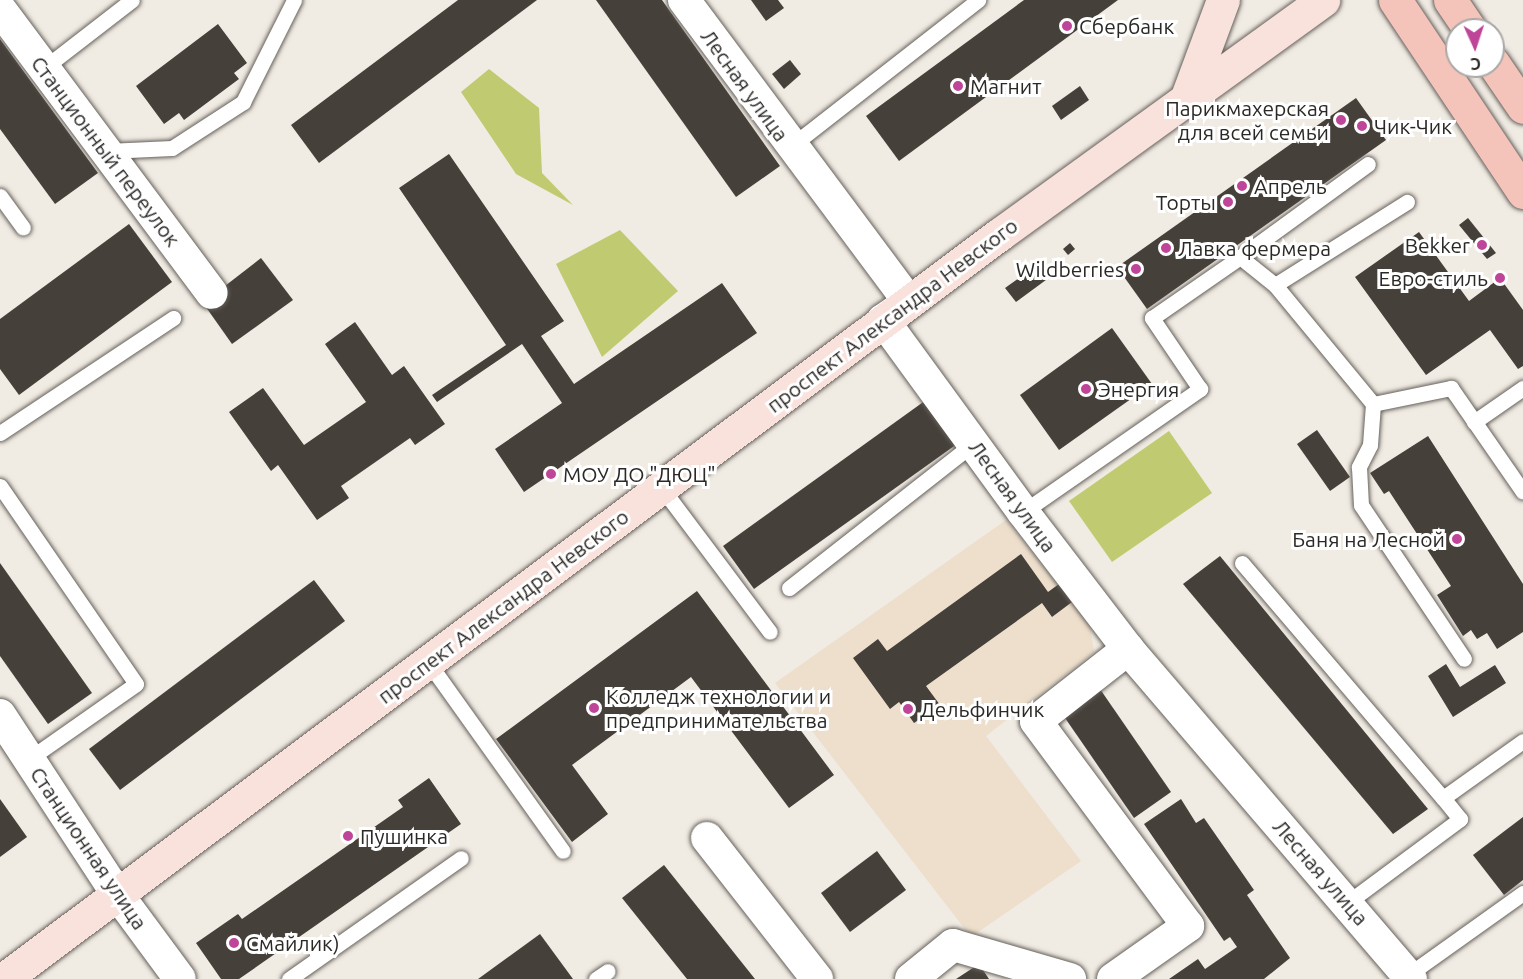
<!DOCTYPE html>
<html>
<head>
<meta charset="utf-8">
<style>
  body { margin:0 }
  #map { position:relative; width:1523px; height:979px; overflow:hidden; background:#f0ebe3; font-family:Ubuntu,sans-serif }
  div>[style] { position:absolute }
  .education>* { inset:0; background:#eddfcc }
  .green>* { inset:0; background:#c0cb71 }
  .building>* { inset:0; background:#46403b }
  .roads { filter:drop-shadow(0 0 2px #65605a) drop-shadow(0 0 2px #65605a) }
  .service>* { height:15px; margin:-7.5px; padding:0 7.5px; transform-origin:7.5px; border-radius:7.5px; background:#fff }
  .minor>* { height:32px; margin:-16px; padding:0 16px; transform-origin:16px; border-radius:16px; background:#fff }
  .secondary>* { height:33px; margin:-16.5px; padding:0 16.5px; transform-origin:16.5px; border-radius:16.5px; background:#f9e1dc }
  .primary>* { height:33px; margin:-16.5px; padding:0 16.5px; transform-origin:16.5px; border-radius:16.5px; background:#f4c3b9 }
  .dots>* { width:16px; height:16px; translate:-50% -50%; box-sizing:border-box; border:3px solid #fff; border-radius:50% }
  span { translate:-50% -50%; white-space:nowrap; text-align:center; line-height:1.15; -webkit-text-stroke:6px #fff; paint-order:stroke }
  .poi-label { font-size:21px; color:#2b2926 }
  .left { translate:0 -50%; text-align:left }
  .right { translate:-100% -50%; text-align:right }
  .street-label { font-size:21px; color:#2b2926 }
  .north { position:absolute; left:1445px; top:18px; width:60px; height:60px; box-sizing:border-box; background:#fff; border:2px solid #aaa9a8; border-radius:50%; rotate:177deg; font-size:16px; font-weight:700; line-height:24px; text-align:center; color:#2b2926 }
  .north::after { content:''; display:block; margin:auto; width:21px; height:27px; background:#bf4598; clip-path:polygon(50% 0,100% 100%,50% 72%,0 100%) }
</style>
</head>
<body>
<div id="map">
  <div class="education">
    <div style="clip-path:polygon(1006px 520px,1090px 625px,1094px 652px,986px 736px,1081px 861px,971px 937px,775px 683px)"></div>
  </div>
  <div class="green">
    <div style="clip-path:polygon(489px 69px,539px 108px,542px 173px,573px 205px,516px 174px,461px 92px)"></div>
    <div style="clip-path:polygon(620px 230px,678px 291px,602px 357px,556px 264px)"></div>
    <div style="clip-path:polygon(1169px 431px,1212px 493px,1112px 562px,1069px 501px)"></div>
  </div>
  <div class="building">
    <div style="clip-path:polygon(458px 0,537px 0,319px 163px,291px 125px)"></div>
    <div style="clip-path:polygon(596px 0,662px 0,780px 166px,736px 197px)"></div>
    <div style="clip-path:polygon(751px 0,778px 0,784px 8px,766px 21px)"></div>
    <div style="clip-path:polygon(1024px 0,1118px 0,899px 161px,866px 116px)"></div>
    <div style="clip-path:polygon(218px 24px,247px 63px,234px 73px,239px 79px,184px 120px,179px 113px,164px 124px,136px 86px)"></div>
    <div style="clip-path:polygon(0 39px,98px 173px,55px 204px,0 129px)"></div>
    <div style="clip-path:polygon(790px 60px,801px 74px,784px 89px,772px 74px)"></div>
    <div style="clip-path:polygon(1080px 86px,1089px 100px,1061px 120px,1052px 106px)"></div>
    <div style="clip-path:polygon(1356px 98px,1386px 140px,1147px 309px,1117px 267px)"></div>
    <div style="clip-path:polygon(449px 154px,564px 321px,541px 336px,574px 384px,722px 283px,757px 333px,524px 492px,495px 449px,562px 403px,522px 344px,437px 402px,432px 395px,506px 345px,399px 188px)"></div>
    <div style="clip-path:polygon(1468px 218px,1496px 253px,1487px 259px,1459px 225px)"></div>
    <div style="clip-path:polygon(129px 224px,172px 282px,19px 395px,0 369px,0 319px)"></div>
    <div style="clip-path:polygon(1419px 232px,1469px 301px,1500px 278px,1523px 310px,1523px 366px,1518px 369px,1490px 330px,1426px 375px,1355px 277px)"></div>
    <div style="clip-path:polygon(1070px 243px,1075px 249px,1068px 255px,1063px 249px)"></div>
    <div style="clip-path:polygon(261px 258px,293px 300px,232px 344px,203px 303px)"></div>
    <div style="clip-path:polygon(1040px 263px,1050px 277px,1016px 302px,1005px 288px)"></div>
    <div style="clip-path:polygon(355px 322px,392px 375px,404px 366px,445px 424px,415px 445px,410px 438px,341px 486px,349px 498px,317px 520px,278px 465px,271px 471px,229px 412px,263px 388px,304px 445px,366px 402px,325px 344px)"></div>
    <div style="clip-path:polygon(1112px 328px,1152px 384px,1059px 450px,1020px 395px)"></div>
    <div style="clip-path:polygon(933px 395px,964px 439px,754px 589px,723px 546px)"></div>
    <div style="clip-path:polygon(1317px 430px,1350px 477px,1330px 491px,1297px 444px)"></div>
    <div style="clip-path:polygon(1428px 436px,1523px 584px,1523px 632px,1497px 649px,1487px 633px,1477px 639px,1471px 630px,1463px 636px,1437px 595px,1451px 586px,1389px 491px,1384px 494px,1370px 473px)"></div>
    <div style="clip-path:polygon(1021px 554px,1048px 592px,1059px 584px,1072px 602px,1052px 617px,1042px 603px,926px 686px,940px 705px,914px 723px,899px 702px,890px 709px,853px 658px,878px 639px,887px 651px)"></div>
    <div style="clip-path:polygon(1220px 556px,1428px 809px,1393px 834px,1183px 584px)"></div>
    <div style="clip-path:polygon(0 563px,92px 693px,48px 724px,0 656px)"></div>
    <div style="clip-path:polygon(314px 580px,345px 621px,120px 790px,89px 749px)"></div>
    <div style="clip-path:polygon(697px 591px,834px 775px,789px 808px,691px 677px,572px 765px,608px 814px,572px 842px,496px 739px)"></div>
    <div style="clip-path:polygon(1446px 664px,1460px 687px,1495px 665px,1506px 683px,1453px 717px,1428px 676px)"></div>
    <div style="clip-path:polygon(1100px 689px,1171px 792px,1134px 818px,1063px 715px)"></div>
    <div style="clip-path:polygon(429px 778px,461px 824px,239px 979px,221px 979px,196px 943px,238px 914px,242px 919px,403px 807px,398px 800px)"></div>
    <div style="clip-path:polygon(0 799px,27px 837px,0 857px)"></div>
    <div style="clip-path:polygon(1181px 799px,1196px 823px,1204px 818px,1254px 890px,1247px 895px,1290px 958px,1264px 979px,1169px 979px,1198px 959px,1205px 969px,1237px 947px,1230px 937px,1224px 941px,1144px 824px)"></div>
    <div style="clip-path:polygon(1523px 817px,1523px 880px,1504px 895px,1473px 855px)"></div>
    <div style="clip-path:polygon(877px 851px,906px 890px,850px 932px,821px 893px)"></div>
    <div style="clip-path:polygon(664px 865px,755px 979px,687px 979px,622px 898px)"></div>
    <div style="clip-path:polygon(540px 934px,573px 979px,478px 979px)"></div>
    <div style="clip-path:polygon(979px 964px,989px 979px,956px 979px)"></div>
  </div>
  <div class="roads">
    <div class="service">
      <div style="left:44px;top:68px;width:111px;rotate:-37.7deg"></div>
      <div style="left:790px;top:147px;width:239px;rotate:-38deg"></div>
      <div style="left:107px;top:151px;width:65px;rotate:-2.6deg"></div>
      <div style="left:172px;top:148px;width:85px;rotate:-32.9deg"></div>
      <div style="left:243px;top:102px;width:114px;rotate:-63.4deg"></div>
      <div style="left:0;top:196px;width:39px;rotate:54deg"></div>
      <div style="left:1240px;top:257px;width:158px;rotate:-36deg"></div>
      <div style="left:1275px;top:285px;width:156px;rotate:-32.2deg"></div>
      <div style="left:1373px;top:404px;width:41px;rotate:94.2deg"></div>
      <div style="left:1370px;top:445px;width:25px;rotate:117deg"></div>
      <div style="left:1359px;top:467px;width:38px;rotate:87deg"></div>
      <div style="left:1361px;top:505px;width:185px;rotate:56.2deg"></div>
      <div style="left:1474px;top:422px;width:60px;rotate:-34.8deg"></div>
      <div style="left:0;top:433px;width:208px;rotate:-33.6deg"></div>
      <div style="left:0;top:486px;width:240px;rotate:55.5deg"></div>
      <div style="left:136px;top:684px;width:131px;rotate:145deg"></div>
      <div style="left:661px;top:487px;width:181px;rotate:53.1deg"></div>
      <div style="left:1023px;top:512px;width:216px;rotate:-34.8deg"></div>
      <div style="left:1200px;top:389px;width:86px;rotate:-124.1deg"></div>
      <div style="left:1152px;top:318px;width:107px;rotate:-34.7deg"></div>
      <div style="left:1240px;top:257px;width:45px;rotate:38.7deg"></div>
      <div style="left:1275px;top:285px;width:154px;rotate:50.5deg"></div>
      <div style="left:1373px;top:404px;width:80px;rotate:-11.6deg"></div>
      <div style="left:1451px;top:388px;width:126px;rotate:55.3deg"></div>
      <div style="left:1242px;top:563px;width:309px;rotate:49.5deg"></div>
      <div style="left:789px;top:588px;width:235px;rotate:-38.1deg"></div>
      <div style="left:428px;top:662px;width:232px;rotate:54.5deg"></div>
      <div style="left:1347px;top:903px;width:141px;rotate:-36.6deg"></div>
      <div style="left:1460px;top:819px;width:27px;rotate:-129deg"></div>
      <div style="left:1443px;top:798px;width:98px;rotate:-35.5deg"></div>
      <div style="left:1408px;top:975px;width:141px;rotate:-35.5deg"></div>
      <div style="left:289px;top:979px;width:210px;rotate:-35.1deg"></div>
      <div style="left:596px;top:979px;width:14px;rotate:-34deg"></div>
    </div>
    <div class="minor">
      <div style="left:684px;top:0;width:377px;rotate:53.3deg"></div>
      <div style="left:909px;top:302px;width:32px;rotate:145deg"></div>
      <div style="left:883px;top:320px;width:238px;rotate:53.9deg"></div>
      <div style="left:1023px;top:512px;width:173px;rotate:52.5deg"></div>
      <div style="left:1128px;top:649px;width:435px;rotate:49.4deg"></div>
      <div style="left:0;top:9px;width:354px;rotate:53.3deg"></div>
      <div style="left:0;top:715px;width:215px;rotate:56.8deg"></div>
      <div style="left:118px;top:895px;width:104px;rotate:53.6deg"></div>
      <div style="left:707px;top:838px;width:179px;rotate:52deg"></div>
      <div style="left:911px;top:979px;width:54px;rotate:-39deg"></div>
      <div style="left:953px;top:945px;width:122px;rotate:16.2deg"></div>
      <div style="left:1113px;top:979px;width:92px;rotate:-35.2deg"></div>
      <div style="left:1188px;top:926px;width:255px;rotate:-126.6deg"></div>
      <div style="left:1036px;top:721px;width:117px;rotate:-38deg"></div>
    </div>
    <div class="secondary">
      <div style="left:1188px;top:94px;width:100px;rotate:-69.6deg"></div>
      <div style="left:4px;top:979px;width:1244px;rotate:-36.8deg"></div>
      <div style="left:1000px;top:234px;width:399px;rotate:-35.9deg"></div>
    </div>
    <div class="primary">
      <div style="left:1395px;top:0;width:231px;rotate:56.3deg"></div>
      <div style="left:1450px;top:0;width:36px;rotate:56deg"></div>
      <div style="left:1493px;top:63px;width:53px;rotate:55.7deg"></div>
    </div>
  </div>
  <div class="dots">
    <div style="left:1067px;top:26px;background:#bf4598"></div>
    <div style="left:958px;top:86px;background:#bf4598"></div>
    <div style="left:1341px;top:120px;background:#bf4598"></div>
    <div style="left:1362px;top:126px;background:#bf4598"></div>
    <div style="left:1242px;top:186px;background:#bf4598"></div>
    <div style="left:1228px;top:202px;background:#bf4598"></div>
    <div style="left:1482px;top:245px;background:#bf4598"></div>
    <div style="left:1166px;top:248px;background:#bf4598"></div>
    <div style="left:1136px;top:269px;background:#bf4598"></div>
    <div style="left:1500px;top:278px;background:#bf4598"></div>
    <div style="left:1086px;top:389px;background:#bf4598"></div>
    <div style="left:551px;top:474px;background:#bf4598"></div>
    <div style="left:1457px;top:539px;background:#bf4598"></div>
    <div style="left:594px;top:708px;background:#bf4598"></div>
    <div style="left:908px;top:709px;background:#bf4598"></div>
    <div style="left:348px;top:836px;background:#bf4598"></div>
    <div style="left:234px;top:943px;background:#bf4598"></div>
  </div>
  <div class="poi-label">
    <span class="left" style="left:1079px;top:26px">Сбербанк</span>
    <span class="left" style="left:970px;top:86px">Магнит</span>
    <span class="right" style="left:1329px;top:120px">Парикмахерская<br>для всей семьи</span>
    <span class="left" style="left:1374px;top:126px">Чик-Чик</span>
    <span class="left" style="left:1254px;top:186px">Апрель</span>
    <span class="right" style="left:1216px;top:202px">Торты</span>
    <span class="right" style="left:1470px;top:245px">Bekker</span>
    <span class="left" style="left:1178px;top:248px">Лавка фермера</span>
    <span class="right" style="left:1124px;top:269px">Wildberries</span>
    <span class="right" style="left:1488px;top:278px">Евро-стиль</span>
    <span class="left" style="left:1098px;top:389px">Энергия</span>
    <span class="left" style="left:563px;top:474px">МОУ ДО "ДЮЦ"</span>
    <span class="right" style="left:1445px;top:539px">Баня на Лесной</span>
    <span class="left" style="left:606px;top:708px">Колледж технологии и<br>предпринимательства</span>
    <span class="left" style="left:920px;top:709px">Дельфинчик</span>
    <span class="left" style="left:360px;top:836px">Пушинка</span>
    <span class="left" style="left:246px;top:943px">Смайлик)</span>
  </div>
  <div class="street-label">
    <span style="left:745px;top:85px;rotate:54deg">Лесная улица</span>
    <span style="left:106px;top:151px;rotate:53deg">Станционный переулок</span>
    <span style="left:892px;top:315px;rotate:-37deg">проспект Александра Невского</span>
    <span style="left:1013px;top:496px;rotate:54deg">Лесная улица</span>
    <span style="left:503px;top:606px;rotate:-37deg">проспект Александра Невского</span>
    <span style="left:89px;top:848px;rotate:56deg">Станционная улица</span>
    <span style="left:1321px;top:872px;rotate:49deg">Лесная улица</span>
  </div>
  <div class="north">С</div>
</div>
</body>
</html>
